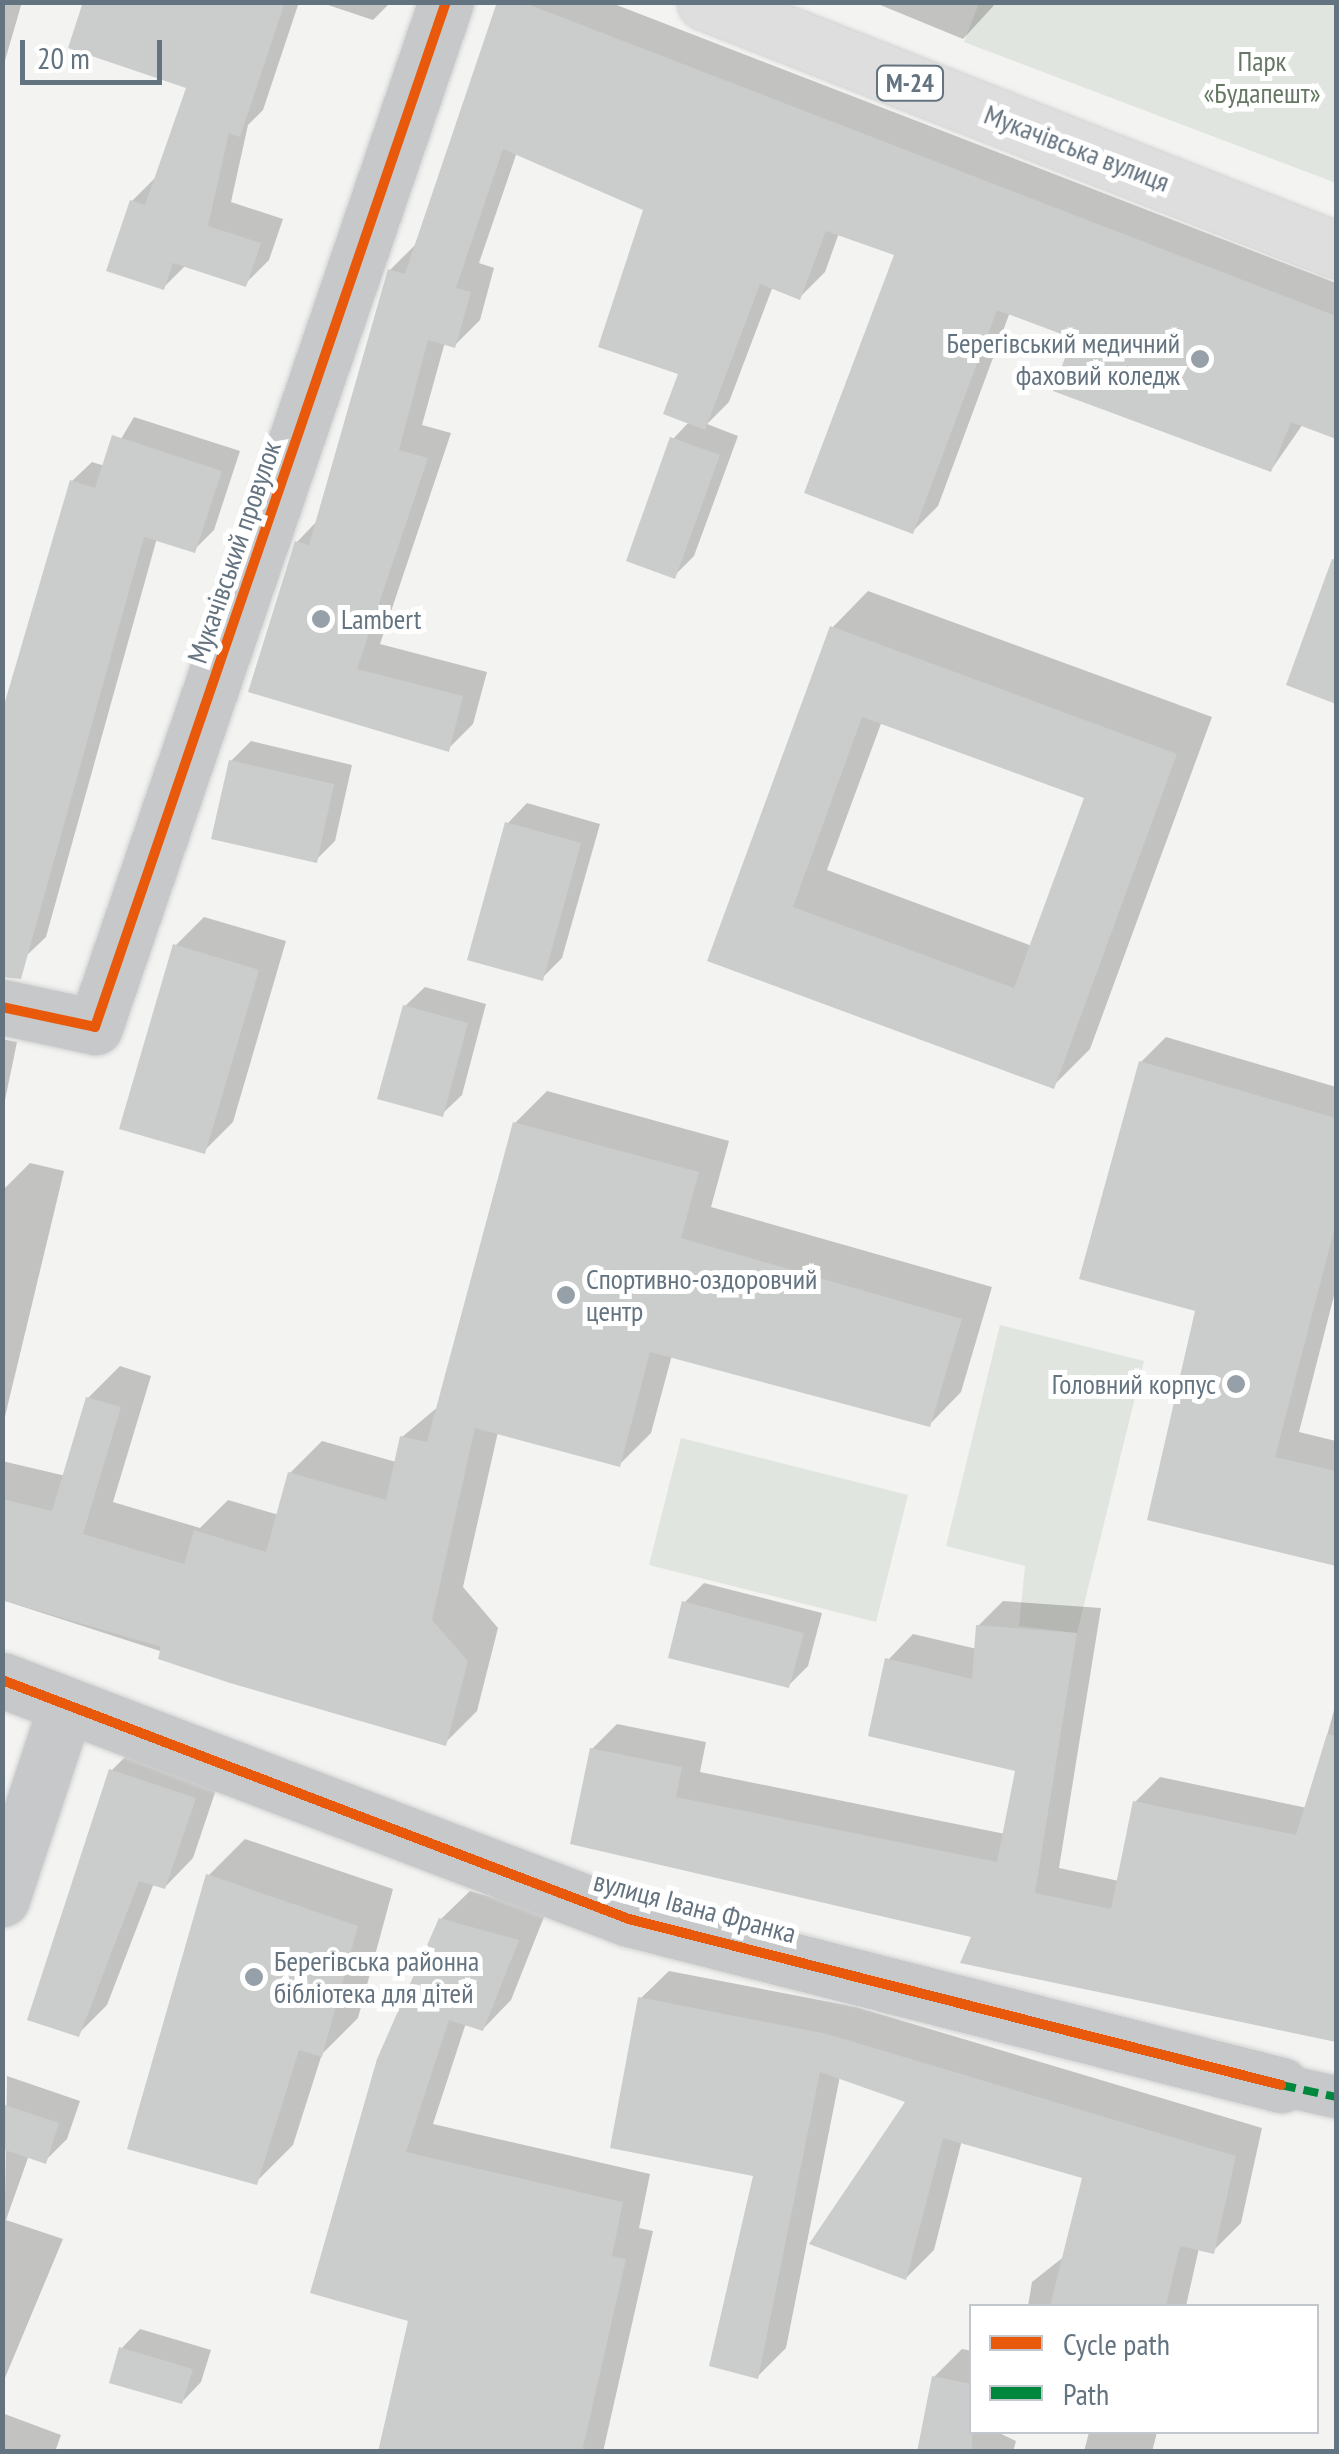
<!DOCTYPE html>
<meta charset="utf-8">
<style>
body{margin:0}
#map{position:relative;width:1339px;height:2454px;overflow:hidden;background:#f3f3f1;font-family:"PT Sans Narrow",sans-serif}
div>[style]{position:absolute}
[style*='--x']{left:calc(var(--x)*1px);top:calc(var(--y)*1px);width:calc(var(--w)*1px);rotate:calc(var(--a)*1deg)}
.green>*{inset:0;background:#e1e5df}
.shadow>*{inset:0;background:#0003}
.building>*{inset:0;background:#cbcccc}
.roads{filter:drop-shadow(0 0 2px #d0d1d1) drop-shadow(0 0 2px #d0d1d1)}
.pedestrian>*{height:42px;margin:-21px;padding:0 21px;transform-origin:21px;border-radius:21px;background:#c7c8c9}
.minor>*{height:55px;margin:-27.5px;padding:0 27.5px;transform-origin:27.5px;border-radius:27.5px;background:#c7c8c9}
.trunk>*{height:55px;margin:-27.5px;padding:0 27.5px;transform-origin:27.5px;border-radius:27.5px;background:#dddedd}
.quiet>*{height:8px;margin-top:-4px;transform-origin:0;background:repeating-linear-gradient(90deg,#00873e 0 15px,transparent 0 23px)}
.cycleway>*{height:10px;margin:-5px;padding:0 5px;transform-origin:5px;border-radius:5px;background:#e8590c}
.dots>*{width:28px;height:28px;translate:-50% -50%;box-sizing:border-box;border:5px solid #fff;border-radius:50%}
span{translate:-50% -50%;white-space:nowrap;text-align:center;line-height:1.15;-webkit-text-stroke:10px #fff;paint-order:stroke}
.shield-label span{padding:2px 8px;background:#fff;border:2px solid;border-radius:8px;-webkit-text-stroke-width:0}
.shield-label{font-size:25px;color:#647380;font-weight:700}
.park-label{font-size:28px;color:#667863}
.street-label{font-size:28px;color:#647380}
.poi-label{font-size:28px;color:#647380}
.right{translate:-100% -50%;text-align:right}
.left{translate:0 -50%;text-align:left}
.frame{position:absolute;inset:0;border:5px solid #647380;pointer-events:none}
.legend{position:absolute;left:969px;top:2304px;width:350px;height:130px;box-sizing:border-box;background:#fff;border:2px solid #c1c7cc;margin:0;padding:12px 18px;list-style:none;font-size:30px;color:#647380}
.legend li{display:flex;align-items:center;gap:20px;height:50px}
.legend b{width:50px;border:2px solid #c1c7cc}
.scale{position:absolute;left:20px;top:40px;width:142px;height:45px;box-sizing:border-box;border:5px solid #647380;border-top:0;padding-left:12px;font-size:30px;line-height:35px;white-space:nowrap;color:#647380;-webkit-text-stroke:8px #fff;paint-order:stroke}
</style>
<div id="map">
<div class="green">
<div style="clip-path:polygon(979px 3px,1336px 3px,1336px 183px,964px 42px)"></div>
<div style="clip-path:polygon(1000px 1325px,1144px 1361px,1077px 1633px,1019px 1626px,1025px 1566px,946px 1546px)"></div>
<div style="clip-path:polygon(681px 1438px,908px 1495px,876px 1622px,649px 1565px)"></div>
</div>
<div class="shadow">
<div style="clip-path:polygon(2px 2px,22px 2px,2px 71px)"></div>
<div style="clip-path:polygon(85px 2px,299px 2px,263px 110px,248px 125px,231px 202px,283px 219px,269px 260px,245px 284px,186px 265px,164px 287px,132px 201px,156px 177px,189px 86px)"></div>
<div style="clip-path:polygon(319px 2px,391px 2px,373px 20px)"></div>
<div style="clip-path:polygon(500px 2px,609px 2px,1336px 283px,1336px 436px,1303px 424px,1271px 470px,1075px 337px,1010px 312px,938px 506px,913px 531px,897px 254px,839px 233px,825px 272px,800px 297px,773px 286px,729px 402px,707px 424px,738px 436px,694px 556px,674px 576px,673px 439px,690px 421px,646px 208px,517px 152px,479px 263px,494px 268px,480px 320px,455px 345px,445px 342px,422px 425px,451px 433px,380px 644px,487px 672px,473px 724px,448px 749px,251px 690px,297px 542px,318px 520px,390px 270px,415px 245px)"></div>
<div style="clip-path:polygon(873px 2px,997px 2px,963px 39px)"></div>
<div style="clip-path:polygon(134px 417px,240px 451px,214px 530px,194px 550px,157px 538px,46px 937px,26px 956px,72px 481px,92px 462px,105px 466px)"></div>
<div style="clip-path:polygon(1336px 555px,1336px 701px,1289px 684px)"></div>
<div style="clip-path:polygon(evenodd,868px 591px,1212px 717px,1090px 1049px,1053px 1086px,710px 959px,832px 628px,868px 591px,882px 721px,1087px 797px,1032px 946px,827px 870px,882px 721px)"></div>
<div style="clip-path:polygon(251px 741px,352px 765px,335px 841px,316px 860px,231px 761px)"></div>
<div style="clip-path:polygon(527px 803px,600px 824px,562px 958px,542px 978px,508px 823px)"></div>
<div style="clip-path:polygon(204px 917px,286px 941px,233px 1122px,204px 1151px,175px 946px)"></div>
<div style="clip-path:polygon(425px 987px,486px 1004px,462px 1095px,442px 1114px,405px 1006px)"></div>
<div style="clip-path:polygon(1166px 1037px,1336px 1087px,1336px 1288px,1299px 1432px,1336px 1441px,1336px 1563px,1150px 1518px,1198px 1309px,1141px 1062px)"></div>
<div style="clip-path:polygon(2px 1039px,17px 1042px,2px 1115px)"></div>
<div style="clip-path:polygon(547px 1091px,729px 1141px,711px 1207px,992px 1287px,961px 1392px,930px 1424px,672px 1355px,651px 1433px,619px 1465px,498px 1432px,463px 1587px,498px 1628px,477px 1711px,445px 1743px,2px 1600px,2px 1461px,66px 1476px,88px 1398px,120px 1366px,151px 1376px,113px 1502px,200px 1528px,228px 1500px,279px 1515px,290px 1473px,322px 1441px,396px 1462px,402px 1437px,439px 1406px,515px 1123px)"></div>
<div style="clip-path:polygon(30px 1163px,64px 1171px,2px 1429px,2px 1191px)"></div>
<div style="clip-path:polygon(704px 1583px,822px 1613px,808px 1666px,788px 1686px,684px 1603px)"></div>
<div style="clip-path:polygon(1003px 1601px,1101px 1608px,1059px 1868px,1119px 1881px,1135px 1802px,1160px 1777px,1307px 1808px,1336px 1703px,1336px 2040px,964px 1962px,974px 1935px,573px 1842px,592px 1749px,617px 1724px,706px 1742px,700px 1772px,1005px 1834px,1018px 1769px,888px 1660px,913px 1634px,977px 1649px,978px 1626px)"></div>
<div style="clip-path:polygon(140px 1742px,223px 1769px,193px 1858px,165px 1887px,154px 1883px,107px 2005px,78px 2034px,111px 1771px)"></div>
<div style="clip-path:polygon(245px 1839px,393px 1889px,358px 2018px,322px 2054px,293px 2145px,256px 2182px,208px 1876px)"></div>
<div style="clip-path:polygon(470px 1891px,546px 1912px,511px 2000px,483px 2029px,466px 2023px,433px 2124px,650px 2174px,639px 2228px,653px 2231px,603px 2452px,380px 2452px,411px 2319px,313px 2291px,441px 1919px)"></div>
<div style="clip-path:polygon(669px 1971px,856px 2007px,1262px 2128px,1241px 2223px,1213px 2251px,1199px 2248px,1186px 2306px,1028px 2306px,1032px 2282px,1066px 2255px,1085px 2177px,962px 2140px,934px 2250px,906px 2278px,909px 2101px,840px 2076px,786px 2348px,758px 2376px,756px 2174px,640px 1999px)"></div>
<div style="clip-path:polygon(7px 2076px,80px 2101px,67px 2139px,45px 2161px,29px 2155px,6px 2220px,63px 2239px,2px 2385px)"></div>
<div style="clip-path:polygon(140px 2329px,211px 2350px,201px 2382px,182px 2402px,121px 2349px)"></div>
<div style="clip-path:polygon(962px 2349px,972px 2351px,972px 2432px,997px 2432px,1016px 2441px,1013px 2452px,919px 2452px,934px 2377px)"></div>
<div style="clip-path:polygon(2px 2413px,61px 2435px,55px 2452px,2px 2452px)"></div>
<div style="clip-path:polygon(1089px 2432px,1157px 2432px,1152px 2452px,1084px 2452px)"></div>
</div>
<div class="building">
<div style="clip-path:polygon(83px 2px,285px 2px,240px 137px,229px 133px,208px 226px,261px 243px,246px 287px,173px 263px,164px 290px,106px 271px,130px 200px,145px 205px,186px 88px,68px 48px)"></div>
<div style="clip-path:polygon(497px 2px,522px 2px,1336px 316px,1336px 439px,1291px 422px,1271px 472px,1053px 391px,1072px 338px,997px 310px,913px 534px,804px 493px,894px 255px,826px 231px,800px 300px,760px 284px,705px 430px,663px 414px,678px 374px,598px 347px,643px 210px,503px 149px,456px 288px,471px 292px,455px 348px,428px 340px,399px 450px,428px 458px,357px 669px,463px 696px,449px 752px,248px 692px,295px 541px,309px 545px,388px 269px,405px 274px)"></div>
<div style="clip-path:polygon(112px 435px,222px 471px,195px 553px,144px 537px,21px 979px,2px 977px,2px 712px,70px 480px,95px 488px)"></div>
<div style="clip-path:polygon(670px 437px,720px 455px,675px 579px,626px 561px)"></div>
<div style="clip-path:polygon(1332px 559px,1336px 560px,1336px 704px,1286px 685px)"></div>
<div style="clip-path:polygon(evenodd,830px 626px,1177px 754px,1054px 1089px,707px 961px,830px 626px,862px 717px,1084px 798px,1014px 988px,793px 907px,862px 717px)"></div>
<div style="clip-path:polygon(229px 760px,334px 784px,317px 863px,211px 839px)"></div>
<div style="clip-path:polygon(505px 822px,581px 843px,543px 981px,467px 960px)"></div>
<div style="clip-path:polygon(173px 944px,259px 970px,205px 1154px,119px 1129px)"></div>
<div style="clip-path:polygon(403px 1005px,468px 1023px,443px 1117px,377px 1099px)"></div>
<div style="clip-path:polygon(1139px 1061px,1336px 1118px,1336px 1223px,1275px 1457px,1336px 1471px,1336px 1566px,1147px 1520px,1195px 1311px,1079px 1279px)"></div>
<div style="clip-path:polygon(513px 1122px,699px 1172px,681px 1238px,962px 1319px,930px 1427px,650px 1352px,620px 1467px,475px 1428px,432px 1620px,468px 1661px,446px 1746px,230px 1683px,158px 1659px,161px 1647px,2px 1600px,2px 1499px,52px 1511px,86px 1397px,121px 1407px,83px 1534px,184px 1564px,194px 1530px,266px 1552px,288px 1472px,386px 1500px,400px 1436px,427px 1442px)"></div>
<div style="clip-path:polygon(682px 1601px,804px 1633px,789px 1688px,668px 1658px)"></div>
<div style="clip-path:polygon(976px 1625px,1077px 1633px,1035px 1893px,1111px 1909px,1133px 1801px,1296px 1835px,1327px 1734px,1336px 1736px,1336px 2042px,960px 1963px,971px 1937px,570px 1844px,590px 1748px,682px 1767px,676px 1797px,997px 1862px,1015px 1771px,868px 1736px,885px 1658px,972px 1679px)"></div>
<div style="clip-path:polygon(109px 1769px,196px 1798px,165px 1889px,139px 1881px,79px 2037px,27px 2020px)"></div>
<div style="clip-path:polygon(206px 1874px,358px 1926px,322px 2057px,299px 2050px,257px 2185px,127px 2149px)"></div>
<div style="clip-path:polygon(439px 1918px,519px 1940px,483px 2031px,449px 2020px,406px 2152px,623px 2202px,612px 2256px,626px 2259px,582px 2452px,378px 2452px,408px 2321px,310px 2293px,377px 2059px)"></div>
<div style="clip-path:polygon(638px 1997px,827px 2034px,1236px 2156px,1214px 2254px,1180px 2246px,1166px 2306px,1050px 2306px,1082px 2178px,943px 2138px,906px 2280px,809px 2244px,905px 2102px,820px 2072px,758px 2379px,709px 2366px,753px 2176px,610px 2148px)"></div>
<div style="clip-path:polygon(2px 2104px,59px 2123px,46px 2164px,2px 2149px)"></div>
<div style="clip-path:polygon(119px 2347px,193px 2369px,182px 2404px,109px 2383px)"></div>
<div style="clip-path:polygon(932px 2376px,972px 2384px,972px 2452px,917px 2452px)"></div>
</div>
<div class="roads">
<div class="pedestrian">
<div style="--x:1281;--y:2085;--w:56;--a:12.3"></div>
</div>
<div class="minor">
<div style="--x:2;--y:1007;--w:95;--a:12.1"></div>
<div style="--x:95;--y:1027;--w:1083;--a:-71.1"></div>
<div style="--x:2;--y:1680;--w:671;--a:20.87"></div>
<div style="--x:629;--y:1919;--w:673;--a:14.28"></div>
<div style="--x:2;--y:1899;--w:203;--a:-71.7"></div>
</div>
<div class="trunk">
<div style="--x:705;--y:2;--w:678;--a:21.46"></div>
</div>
</div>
<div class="quiet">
<div style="--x:1281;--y:2085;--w:56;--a:12.3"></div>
</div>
<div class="cycleway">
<div style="--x:2;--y:1007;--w:95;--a:12.1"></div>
<div style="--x:95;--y:1027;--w:1083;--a:-71.1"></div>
<div style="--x:2;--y:1680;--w:671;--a:20.87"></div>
<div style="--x:629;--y:1919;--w:673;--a:14.28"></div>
</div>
<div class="dots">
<div style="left:1200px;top:359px;background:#96a0a8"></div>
<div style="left:321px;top:619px;background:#96a0a8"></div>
<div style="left:566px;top:1295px;background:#96a0a8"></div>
<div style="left:1236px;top:1384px;background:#96a0a8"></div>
<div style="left:254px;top:1977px;background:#96a0a8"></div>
</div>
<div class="shield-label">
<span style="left:910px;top:83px">М-24</span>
</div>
<div class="park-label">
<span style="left:1262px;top:77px">Парк<br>«Будапешт»</span>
</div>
<div class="street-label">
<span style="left:1077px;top:148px;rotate:21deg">Мукачівська вулиця</span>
<span style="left:234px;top:552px;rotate:-71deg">Мукачівський провулок</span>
<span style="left:695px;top:1907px;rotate:15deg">вулиця Івана Франка</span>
</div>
<div class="poi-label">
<span class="right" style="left:1180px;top:359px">Берегівський медичний<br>фаховий коледж</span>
<span class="left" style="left:341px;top:619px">Lambert</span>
<span class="left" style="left:586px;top:1295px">Спортивно-оздоровчий<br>центр</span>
<span class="right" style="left:1216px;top:1384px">Головний корпус</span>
<span class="left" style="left:274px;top:1977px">Берегівська районна<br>бібліотека для дітей</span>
</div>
<div class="frame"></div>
<ul class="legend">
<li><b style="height:12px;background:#e8590c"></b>Cycle path</li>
<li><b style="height:12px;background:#00873e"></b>Path</li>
</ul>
<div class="scale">20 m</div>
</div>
